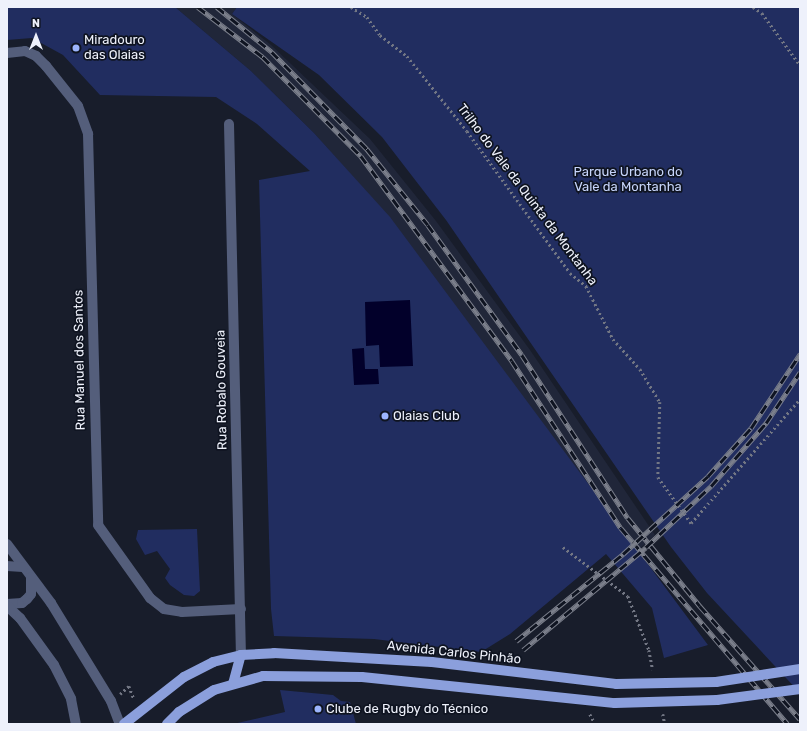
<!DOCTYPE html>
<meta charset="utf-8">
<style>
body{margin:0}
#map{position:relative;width:807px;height:731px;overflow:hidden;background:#181d2b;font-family:Rubik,sans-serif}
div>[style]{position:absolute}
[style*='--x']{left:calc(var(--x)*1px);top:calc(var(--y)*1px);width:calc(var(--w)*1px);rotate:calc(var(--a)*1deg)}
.built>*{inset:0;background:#202639}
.green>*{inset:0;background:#212d60}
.water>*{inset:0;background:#02002a}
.path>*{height:2.5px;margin-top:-1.25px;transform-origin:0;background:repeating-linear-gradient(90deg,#737784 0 2px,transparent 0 5px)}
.minor>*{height:10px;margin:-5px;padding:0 5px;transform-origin:5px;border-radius:5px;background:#545e7b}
.major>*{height:10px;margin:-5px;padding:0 5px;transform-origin:5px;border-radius:5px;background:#8b9fdc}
.rail>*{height:4.5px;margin-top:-2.25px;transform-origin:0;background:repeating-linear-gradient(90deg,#0f1421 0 9px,#7b7f8b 0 18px);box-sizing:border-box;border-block:1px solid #7b7f8b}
.major-bridge>*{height:10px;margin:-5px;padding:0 5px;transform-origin:5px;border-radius:5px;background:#8b9fdc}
.dots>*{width:11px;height:11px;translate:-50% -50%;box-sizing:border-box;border:2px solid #0f1421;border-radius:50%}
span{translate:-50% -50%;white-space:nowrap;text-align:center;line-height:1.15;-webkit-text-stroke:3.5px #0f1421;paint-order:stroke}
.poi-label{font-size:13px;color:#eef1fb}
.left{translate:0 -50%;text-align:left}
.park-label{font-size:13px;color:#c7d5fb}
.street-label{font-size:13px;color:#eef1fb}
.frame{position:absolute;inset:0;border:8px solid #eef1fb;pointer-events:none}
.north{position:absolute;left:16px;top:16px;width:40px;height:40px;-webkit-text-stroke:3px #0f1421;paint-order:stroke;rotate:0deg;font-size:11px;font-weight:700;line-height:16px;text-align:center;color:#eef1fb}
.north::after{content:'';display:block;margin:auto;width:14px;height:18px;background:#eef1fb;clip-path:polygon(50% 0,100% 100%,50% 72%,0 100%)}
</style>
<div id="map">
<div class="built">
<div style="clip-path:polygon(175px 7px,237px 7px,232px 14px,271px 45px,370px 139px,436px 221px,530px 350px,655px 535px,637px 551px,389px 217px,314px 133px,251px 71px)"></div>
</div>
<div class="green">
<div style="clip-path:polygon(7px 7px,175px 7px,251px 71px,314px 133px,390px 217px,708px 645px,664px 658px,652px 608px,606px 554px,510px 634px,481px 652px,374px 639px,274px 636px,271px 609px,259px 180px,310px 171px,257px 124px,216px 97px,100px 95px,63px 55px,32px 38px,7px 40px)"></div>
<div style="clip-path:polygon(237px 7px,800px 7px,800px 693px,707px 593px,671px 547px,446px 220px,382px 137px,319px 75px,232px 14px)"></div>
<div style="clip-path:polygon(197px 529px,200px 591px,194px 596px,184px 595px,170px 585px,165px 578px,170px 569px,157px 551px,145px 555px,136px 539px,138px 530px)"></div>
<div style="clip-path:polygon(280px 690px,333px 695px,341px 701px,350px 702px,356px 724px,233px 724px,285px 712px)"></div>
</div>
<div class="water">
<div style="clip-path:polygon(410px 300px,413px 366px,380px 367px,379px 345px,366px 346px,365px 302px)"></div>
<div style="clip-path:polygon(364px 348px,365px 369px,378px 369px,379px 384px,354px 385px,352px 349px)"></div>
</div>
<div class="path">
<div style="--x:351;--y:7;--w:19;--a:32"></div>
<div style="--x:367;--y:17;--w:22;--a:54"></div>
<div style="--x:380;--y:35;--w:34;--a:38"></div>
<div style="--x:407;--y:56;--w:96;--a:51.3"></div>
<div style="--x:467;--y:131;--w:175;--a:54"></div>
<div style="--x:570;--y:273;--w:21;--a:39"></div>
<div style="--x:586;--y:286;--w:59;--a:63"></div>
<div style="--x:613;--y:339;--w:40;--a:48"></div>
<div style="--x:640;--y:369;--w:39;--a:59"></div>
<div style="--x:660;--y:402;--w:75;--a:91.5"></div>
<div style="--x:658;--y:477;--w:57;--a:54.3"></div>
<div style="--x:691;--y:523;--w:165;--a:-48.7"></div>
<div style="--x:753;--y:7;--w:11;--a:34"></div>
<div style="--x:762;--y:13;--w:64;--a:53.8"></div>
<div style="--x:563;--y:547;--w:81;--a:37"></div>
<div style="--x:628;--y:596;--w:58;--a:68.7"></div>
<div style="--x:649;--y:650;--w:20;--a:79"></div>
<div style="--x:120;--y:694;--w:12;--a:-42"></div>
<div style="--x:129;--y:686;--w:14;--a:69"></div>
<div style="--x:590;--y:714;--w:11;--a:63"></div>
<div style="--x:663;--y:714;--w:10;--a:79"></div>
</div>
<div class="minor">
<div style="--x:7;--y:53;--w:18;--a:-6"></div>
<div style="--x:25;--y:51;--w:12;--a:24"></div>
<div style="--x:36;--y:56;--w:14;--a:45"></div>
<div style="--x:46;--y:66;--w:51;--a:51.3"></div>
<div style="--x:78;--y:106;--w:30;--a:70"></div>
<div style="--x:88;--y:134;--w:391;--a:88.5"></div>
<div style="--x:98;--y:525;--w:90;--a:54.5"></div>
<div style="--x:150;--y:598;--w:18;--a:38"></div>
<div style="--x:164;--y:609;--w:18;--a:9"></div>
<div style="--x:182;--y:612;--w:59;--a:-2.9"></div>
<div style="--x:229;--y:124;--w:531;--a:88.71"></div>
<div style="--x:7;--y:544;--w:74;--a:53.3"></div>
<div style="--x:51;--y:603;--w:115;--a:58.5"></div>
<div style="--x:111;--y:701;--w:25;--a:69"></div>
<div style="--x:7;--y:566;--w:16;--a:4"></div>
<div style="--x:7;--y:604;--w:15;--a:-4"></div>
<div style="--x:22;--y:603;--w:6;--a:-39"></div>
<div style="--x:27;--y:599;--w:6;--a:-51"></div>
<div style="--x:31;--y:594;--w:17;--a:-90"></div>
<div style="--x:7;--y:606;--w:18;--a:43"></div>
<div style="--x:20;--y:618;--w:58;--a:54.1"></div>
<div style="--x:54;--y:665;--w:38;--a:63"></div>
<div style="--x:71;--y:699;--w:25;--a:79"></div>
</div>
<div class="major">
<div style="--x:233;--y:684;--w:30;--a:-75"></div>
<div style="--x:124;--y:724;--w:76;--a:-38.1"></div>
<div style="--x:184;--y:677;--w:33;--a:-27"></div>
<div style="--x:213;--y:662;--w:29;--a:-14"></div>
<div style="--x:241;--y:655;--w:33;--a:-3"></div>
<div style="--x:274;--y:653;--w:158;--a:3.3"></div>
<div style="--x:432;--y:662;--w:185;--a:6.8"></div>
<div style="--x:167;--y:724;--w:17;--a:-45"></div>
<div style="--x:179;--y:712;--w:41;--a:-32.2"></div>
<div style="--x:214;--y:690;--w:51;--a:-15.9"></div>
<div style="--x:263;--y:676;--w:99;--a:0.6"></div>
<div style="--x:362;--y:677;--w:254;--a:5.9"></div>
</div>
<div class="rail">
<div style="--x:198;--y:7;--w:82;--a:37.6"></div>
<div style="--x:263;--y:57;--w:139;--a:45.3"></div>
<div style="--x:361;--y:156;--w:255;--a:53.6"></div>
<div style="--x:512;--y:361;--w:199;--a:56.9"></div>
<div style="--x:621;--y:528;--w:257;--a:49.6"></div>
<div style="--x:217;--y:7;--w:71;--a:39.3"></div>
<div style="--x:272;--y:52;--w:136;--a:45.6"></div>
<div style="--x:367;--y:149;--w:97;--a:51.2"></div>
<div style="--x:428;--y:225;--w:160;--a:54.1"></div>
<div style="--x:522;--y:355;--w:194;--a:57"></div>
<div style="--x:628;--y:518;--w:114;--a:50.7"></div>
<div style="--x:700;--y:606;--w:151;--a:48.5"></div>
<div style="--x:516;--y:641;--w:138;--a:-39.1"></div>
<div style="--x:623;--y:554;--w:115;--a:-42.5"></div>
<div style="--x:708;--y:476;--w:64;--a:-48.1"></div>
<div style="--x:751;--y:428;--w:89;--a:-56.5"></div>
<div style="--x:523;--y:650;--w:160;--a:-39.9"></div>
<div style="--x:646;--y:547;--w:89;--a:-43.2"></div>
<div style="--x:711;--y:486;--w:84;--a:-48.9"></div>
<div style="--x:766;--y:423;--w:61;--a:-56.3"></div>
</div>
<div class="major-bridge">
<div style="--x:616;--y:684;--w:100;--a:-1.1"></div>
<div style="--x:716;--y:682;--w:85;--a:-8.8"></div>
<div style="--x:615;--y:703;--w:102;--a:-1.7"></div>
<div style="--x:717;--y:700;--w:84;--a:-7.5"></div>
</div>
<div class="dots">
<div style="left:76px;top:48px;background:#9cb4fd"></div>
<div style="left:385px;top:416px;background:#9cb4fd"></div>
<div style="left:318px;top:709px;background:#9cb4fd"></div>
</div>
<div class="poi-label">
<span class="left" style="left:84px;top:48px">Miradouro<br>das Olaias</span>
<span class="left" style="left:393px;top:416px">Olaias Club</span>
<span class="left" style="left:326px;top:709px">Clube de Rugby do Técnico</span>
</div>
<div class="park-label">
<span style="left:628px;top:180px">Parque Urbano do<br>Vale da Montanha</span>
</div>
<div class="street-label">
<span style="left:527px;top:195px;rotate:53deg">Trilho do Vale da Quinta da Montanha</span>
<span style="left:80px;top:360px;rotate:-91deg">Rua Manuel dos Santos</span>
<span style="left:222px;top:390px;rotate:-91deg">Rua Robalo Gouveia</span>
<span style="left:454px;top:653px;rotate:6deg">Avenida Carlos Pinhão</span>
</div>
<div class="frame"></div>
<div class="north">N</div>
</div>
